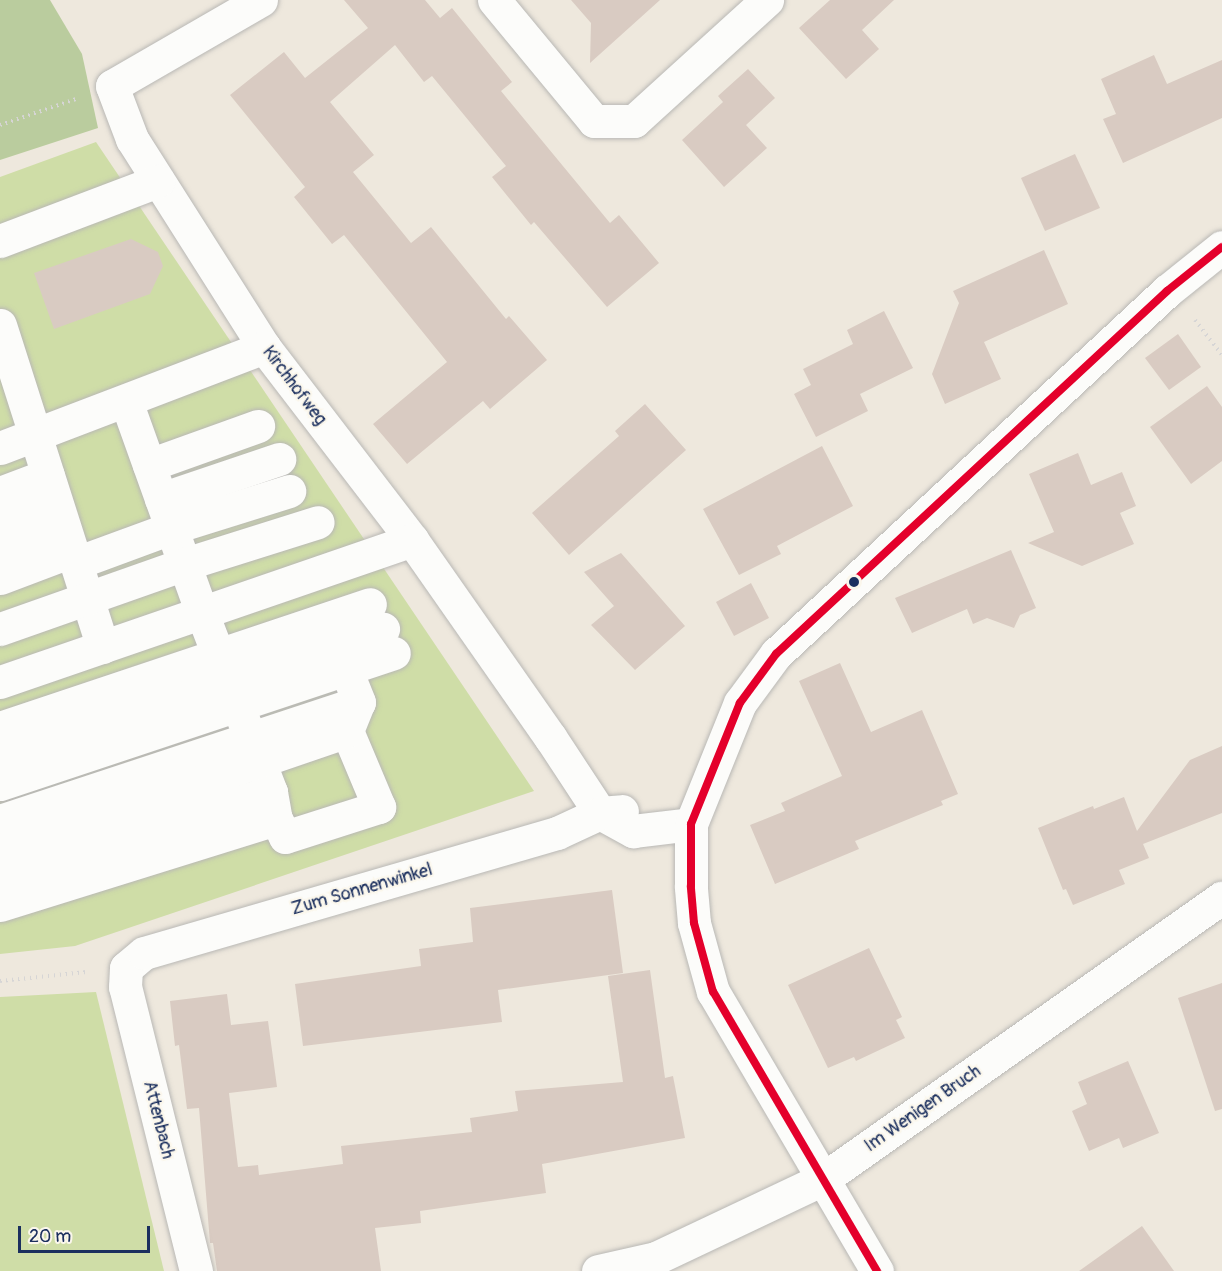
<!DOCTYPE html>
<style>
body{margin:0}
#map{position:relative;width:1222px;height:1271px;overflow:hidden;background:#eee8dd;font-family:Pangolin,sans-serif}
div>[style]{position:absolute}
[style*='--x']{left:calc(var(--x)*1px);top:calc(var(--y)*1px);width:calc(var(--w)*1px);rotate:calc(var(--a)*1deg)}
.green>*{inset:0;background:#cfdda7}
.forest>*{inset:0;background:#bacc9e}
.building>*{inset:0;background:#d9cbc2}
.path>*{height:4px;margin-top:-2px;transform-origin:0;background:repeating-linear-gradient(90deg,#d6d5d5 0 1.5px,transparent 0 6px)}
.roads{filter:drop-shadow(0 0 2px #b9b8b5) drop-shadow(0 0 2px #b9b8b5)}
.minor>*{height:33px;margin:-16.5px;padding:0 16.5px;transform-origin:16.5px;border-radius:16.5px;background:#fcfcfa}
.bus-1>*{height:8px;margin:-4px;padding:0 4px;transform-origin:4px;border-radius:4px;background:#e4002b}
.dots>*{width:16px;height:16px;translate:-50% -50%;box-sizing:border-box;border:3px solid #fbf7ec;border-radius:50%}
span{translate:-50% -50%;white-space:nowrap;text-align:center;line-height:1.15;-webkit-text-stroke:4.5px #fbf7ec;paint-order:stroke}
.street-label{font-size:18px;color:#1b2f5e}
.scale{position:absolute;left:18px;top:1226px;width:132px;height:27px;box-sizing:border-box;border:3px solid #1b2f5e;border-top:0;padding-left:8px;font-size:18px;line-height:21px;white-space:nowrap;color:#1b2f5e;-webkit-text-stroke:4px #fbf7ec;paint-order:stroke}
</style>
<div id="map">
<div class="green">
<div style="clip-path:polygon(96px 142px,534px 791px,75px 946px,0 954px,0 177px)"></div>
<div style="clip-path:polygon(96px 992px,164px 1271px,0 1271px,0 997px)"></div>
</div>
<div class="forest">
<div style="clip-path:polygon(0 0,50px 0,82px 54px,98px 128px,0 160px)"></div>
</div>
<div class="building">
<div style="clip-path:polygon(344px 0,425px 0,440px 18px,452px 8px,512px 82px,501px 91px,610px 223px,619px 215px,659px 263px,607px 307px,534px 222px,531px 225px,492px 177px,506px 166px,432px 76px,424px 82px,395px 45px,330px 102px,374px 155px,353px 172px,411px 243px,431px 227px,506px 319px,509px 316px,547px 360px,490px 409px,483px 401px,407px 464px,373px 424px,447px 362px,344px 235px,332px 244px,294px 197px,305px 187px,230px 95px,284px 52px,305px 78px,368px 28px)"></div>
<div style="clip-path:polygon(571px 0,660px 0,590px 63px,591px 23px)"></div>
<div style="clip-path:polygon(830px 0,894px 0,862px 30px,879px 49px,846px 79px,799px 28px)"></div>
<div style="clip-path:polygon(1154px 55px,1167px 84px,1222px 60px,1222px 118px,1123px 163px,1103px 119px,1116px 114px,1101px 79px)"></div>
<div style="clip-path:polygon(748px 69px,775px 98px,746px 125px,767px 148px,724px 187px,682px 140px,723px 102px,718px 96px)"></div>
<div style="clip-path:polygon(1075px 154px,1100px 208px,1045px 231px,1021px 178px)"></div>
<div style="clip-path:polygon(131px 239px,158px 252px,163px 266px,150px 294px,54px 329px,34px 273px)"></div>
<div style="clip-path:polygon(1044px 250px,1068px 304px,984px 342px,1001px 379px,945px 404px,932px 374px,959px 303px,953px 291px)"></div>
<div style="clip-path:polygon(884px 311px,913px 368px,860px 394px,868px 411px,816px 437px,794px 394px,811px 385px,803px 369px,853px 344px,847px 330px)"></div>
<div style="clip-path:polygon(1178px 334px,1201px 367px,1169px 390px,1145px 358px)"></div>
<div style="clip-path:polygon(1207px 386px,1222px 407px,1222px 461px,1191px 484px,1150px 427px)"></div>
<div style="clip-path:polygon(645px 404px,686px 450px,569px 555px,532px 513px,619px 436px,615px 431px)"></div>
<div style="clip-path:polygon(822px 446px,853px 506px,777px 546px,781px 554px,739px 575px,703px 509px)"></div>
<div style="clip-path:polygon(1078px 453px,1091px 485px,1122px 472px,1136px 506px,1120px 513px,1134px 544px,1082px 566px,1028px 543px,1054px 532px,1029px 474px)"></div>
<div style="clip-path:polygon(1011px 550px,1036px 608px,1020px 615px,1014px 628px,987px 618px,973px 624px,967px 609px,912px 633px,895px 598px)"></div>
<div style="clip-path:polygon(621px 553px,685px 626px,635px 670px,591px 625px,614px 606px,584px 572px)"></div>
<div style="clip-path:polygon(751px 583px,769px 618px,734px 636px,716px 602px)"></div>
<div style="clip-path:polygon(840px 663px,871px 732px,922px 710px,958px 794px,941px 801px,943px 805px,855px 841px,859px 849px,775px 884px,750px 825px,785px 811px,781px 803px,842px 776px,799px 681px)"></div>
<div style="clip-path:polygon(1222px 746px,1222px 813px,1143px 844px,1149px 858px,1119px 870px,1125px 884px,1073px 905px,1066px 889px,1063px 890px,1038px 828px,1093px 806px,1094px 809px,1124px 797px,1137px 831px,1190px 760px)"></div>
<div style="clip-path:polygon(612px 890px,623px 973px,498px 990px,502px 1022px,303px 1046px,295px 984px,421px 966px,419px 949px,473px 942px,470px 908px)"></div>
<div style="clip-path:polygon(869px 948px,902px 1017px,896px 1020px,905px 1038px,856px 1061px,854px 1057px,828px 1068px,788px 985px)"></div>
<div style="clip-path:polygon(650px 970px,665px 1078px,673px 1076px,685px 1138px,542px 1164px,546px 1193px,420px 1211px,421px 1223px,375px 1228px,381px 1271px,217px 1271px,213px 1243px,210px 1243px,199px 1108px,187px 1109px,179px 1045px,175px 1046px,170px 1001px,227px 994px,231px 1025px,268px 1021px,277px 1087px,229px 1093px,238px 1167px,258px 1165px,259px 1175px,343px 1164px,341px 1146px,472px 1132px,470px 1118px,518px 1111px,515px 1091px,623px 1082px,608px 976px)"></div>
<div style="clip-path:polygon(1222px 983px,1222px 1109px,1215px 1111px,1178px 998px)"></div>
<div style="clip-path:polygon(1128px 1061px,1159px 1133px,1123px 1148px,1119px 1138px,1089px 1151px,1072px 1111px,1087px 1104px,1078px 1082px)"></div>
<div style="clip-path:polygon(1142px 1226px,1174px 1271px,1079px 1271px)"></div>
</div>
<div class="path">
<div style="--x:0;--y:125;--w:80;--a:-18.9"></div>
<div style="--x:1195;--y:320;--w:44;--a:52.4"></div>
<div style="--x:0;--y:981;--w:87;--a:-5.9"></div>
</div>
<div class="roads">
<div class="minor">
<div style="--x:261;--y:0;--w:172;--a:150"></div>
<div style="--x:112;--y:86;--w:57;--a:69.3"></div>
<div style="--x:132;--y:139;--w:246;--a:57.6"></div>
<div style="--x:264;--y:347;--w:243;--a:52.5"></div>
<div style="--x:412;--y:540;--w:241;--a:55"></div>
<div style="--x:550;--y:737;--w:91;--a:56.7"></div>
<div style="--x:600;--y:813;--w:38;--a:29"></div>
<div style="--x:633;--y:831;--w:58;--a:-6.9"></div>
<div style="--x:494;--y:0;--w:157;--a:50.4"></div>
<div style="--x:594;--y:121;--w:40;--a:0"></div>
<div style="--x:634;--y:121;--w:180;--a:-42.3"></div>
<div style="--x:0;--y:241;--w:169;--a:-20.8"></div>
<div style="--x:0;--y:325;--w:338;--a:72.3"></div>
<div style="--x:126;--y:401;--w:225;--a:70.3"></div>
<div style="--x:202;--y:613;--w:192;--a:68.9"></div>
<div style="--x:271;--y:792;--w:27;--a:80"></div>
<div style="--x:276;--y:819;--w:20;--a:63"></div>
<div style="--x:285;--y:837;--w:99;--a:-17.7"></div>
<div style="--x:379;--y:807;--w:82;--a:-112.8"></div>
<div style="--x:0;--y:448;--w:283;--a:-20.9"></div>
<div style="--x:149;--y:465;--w:116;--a:-19.7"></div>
<div style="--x:0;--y:493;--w:51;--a:-20.6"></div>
<div style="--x:161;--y:499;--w:125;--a:-18.7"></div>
<div style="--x:0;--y:522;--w:59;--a:-19.7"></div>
<div style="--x:0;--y:551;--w:68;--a:-19.8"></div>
<div style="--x:76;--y:563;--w:101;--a:-20.2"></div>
<div style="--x:171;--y:528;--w:124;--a:-17.4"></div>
<div style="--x:0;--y:578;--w:77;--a:-20.6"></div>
<div style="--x:0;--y:629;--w:196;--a:-19.4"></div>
<div style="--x:185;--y:564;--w:139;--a:-17.5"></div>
<div style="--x:0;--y:682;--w:436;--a:-19"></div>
<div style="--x:0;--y:728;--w:390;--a:-18.5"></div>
<div style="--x:0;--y:760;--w:405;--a:-18.9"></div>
<div style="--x:0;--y:784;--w:415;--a:-18.4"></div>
<div style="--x:0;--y:821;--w:378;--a:-18.3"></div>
<div style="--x:0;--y:850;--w:367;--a:-18.9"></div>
<div style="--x:347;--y:731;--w:31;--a:-68"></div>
<div style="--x:359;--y:702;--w:35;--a:-112"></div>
<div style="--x:0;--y:877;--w:284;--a:-17.4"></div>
<div style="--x:0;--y:905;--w:289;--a:-17.3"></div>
<div style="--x:196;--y:1271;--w:293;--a:-104"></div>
<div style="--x:125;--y:987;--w:19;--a:-87"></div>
<div style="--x:126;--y:968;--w:23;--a:-40"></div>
<div style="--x:144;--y:953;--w:430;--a:-16.2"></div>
<div style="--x:557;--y:833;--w:47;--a:-24.9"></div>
<div style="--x:600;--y:813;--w:22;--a:-5"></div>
<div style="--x:598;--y:1271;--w:59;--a:-12.6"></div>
<div style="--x:656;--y:1258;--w:185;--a:-25.3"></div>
<div style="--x:823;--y:1179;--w:488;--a:-35.2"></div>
<div style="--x:877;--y:1271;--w:324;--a:-120.4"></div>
<div style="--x:713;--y:992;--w:72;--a:-105.4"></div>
<div style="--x:694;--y:923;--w:37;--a:-95"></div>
<div style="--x:691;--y:886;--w:62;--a:-90"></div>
<div style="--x:691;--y:824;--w:131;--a:-68"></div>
<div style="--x:740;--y:703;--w:61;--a:-53.7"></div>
<div style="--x:776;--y:654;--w:534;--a:-42.87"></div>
<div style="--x:1167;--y:291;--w:70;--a:-38.7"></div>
</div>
</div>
<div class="bus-1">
<div style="--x:877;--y:1271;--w:324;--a:-120.4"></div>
<div style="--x:713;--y:992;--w:72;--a:-105.4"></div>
<div style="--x:694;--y:923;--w:37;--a:-95"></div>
<div style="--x:691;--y:886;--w:62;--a:-90"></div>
<div style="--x:691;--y:824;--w:131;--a:-68"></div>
<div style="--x:740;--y:703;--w:61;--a:-53.7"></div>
<div style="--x:776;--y:654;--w:534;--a:-42.87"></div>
<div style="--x:1167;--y:291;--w:70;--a:-38.7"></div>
</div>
<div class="dots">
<div style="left:854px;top:582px;background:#1b2f5e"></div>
</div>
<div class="street-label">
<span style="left:294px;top:386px;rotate:53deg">Kirchhofweg</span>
<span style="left:362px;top:890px;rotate:-16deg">Zum Sonnenwinkel</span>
<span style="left:923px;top:1109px;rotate:-35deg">Im Wenigen Bruch</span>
<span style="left:158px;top:1120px;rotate:76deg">Attenbach</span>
</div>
<div class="scale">20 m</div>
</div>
